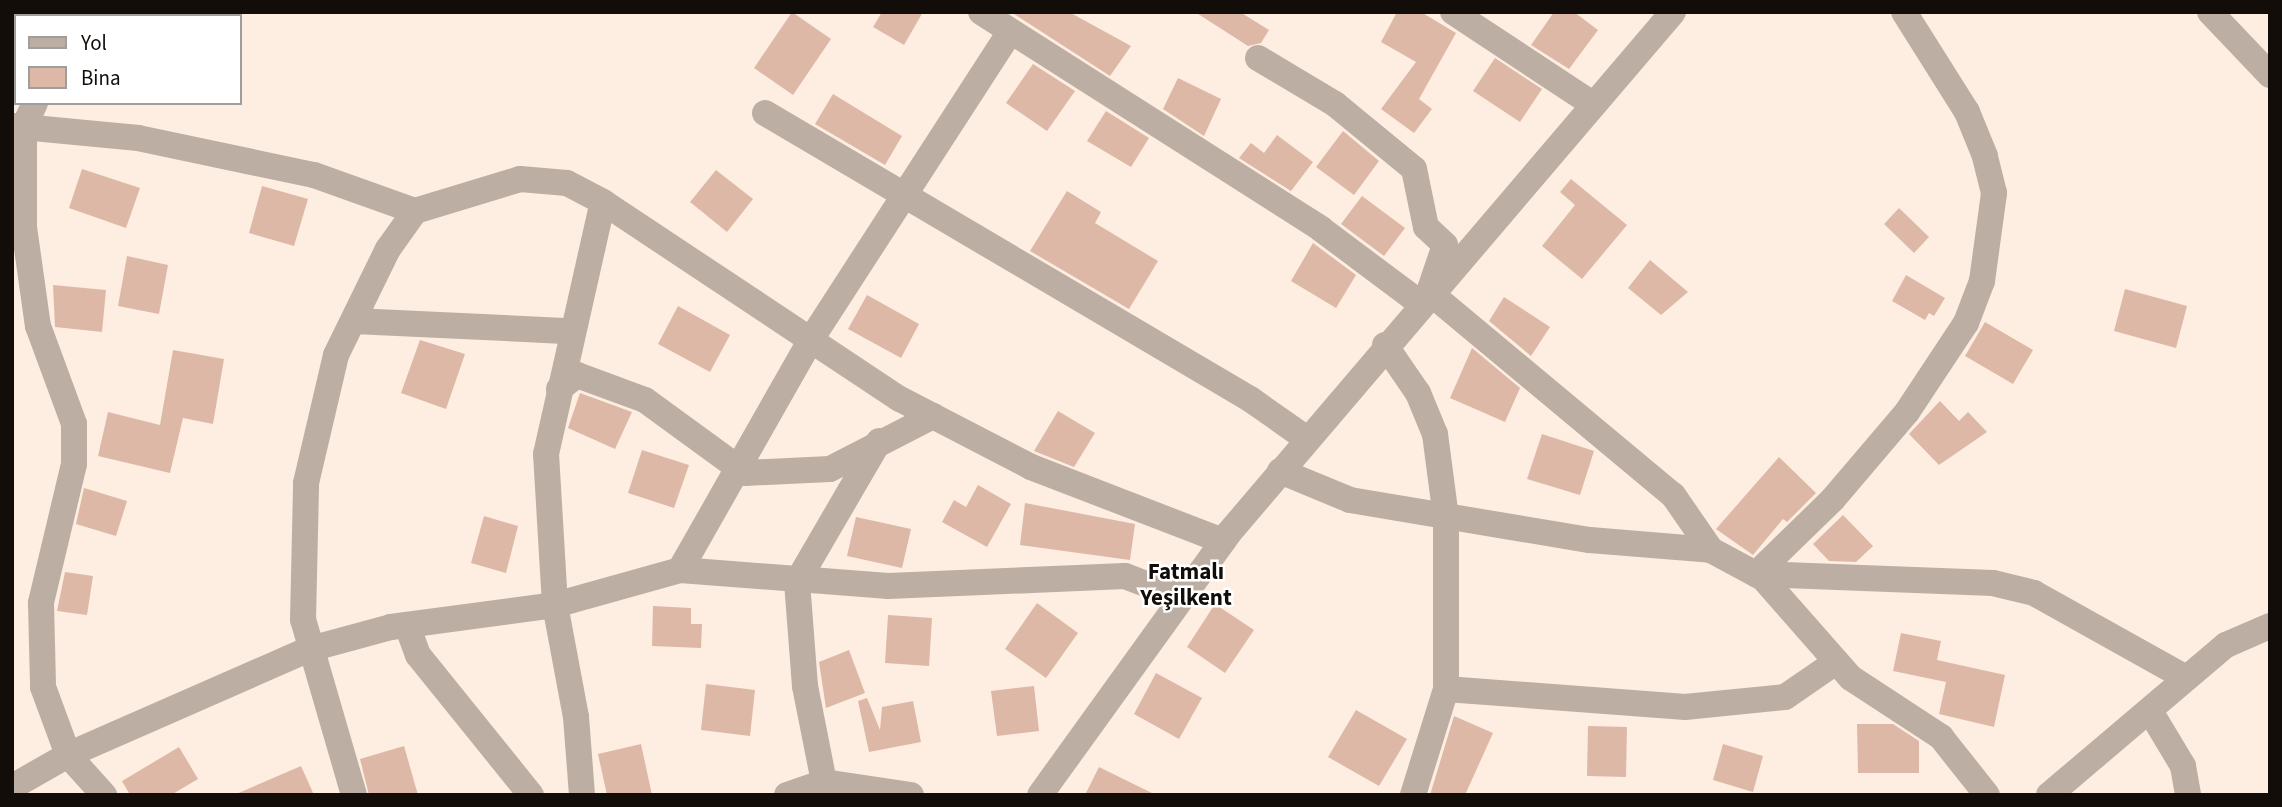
<!DOCTYPE html>
<meta charset="utf-8">
<style>
body{margin:0}
#map{position:relative;width:2282px;height:807px;overflow:hidden;background:#fdeee1;font-family:"Source Sans 3",sans-serif}
div>[style]{position:absolute}
[style*='--x']{left:calc(var(--x)*1px);top:calc(var(--y)*1px);width:calc(var(--w)*1px);rotate:calc(var(--a)*1deg)}
.building>*{inset:0;background:#deb8a6}
.minor>*{height:26px;margin:-13px;padding:0 13px;transform-origin:13px;border-radius:13px;background:#bdaea4}
span{translate:-50% -50%;white-space:nowrap;text-align:center;line-height:1.15;-webkit-text-stroke:5px #fefffe;paint-order:stroke}
.quarter-label{font-size:23px;color:#120d09;font-weight:700}
.frame{position:absolute;inset:0;border:14px solid #120d09;pointer-events:none}
.legend{position:absolute;left:14px;top:14px;width:228px;height:91px;box-sizing:border-box;background:#fefffe;border:2px solid #a09e9c;margin:0;padding:9px 12px;list-style:none;font-size:21px;color:#120d09}
.legend li{display:flex;align-items:center;gap:14px;height:35px}
.legend b{width:35px;border:2px solid #a09e9c}
</style>
<div id="map">
<div class="building">
<div style="clip-path:polygon(792px 12px,831px 39px,793px 95px,754px 68px)"></div>
<div style="clip-path:polygon(882px 12px,923px 12px,904px 45px,873px 27px)"></div>
<div style="clip-path:polygon(1011px 12px,1069px 12px,1131px 46px,1110px 76px)"></div>
<div style="clip-path:polygon(1195px 12px,1240px 12px,1269px 30px,1261px 43px,1248px 46px)"></div>
<div style="clip-path:polygon(1397px 12px,1421px 12px,1456px 33px,1419px 99px,1432px 109px,1414px 133px,1381px 109px,1416px 62px,1381px 42px)"></div>
<div style="clip-path:polygon(1554px 12px,1574px 12px,1598px 30px,1569px 69px,1531px 45px)"></div>
<div style="clip-path:polygon(1495px 58px,1542px 89px,1520px 122px,1473px 91px)"></div>
<div style="clip-path:polygon(1033px 64px,1075px 91px,1047px 131px,1006px 103px)"></div>
<div style="clip-path:polygon(1178px 78px,1221px 99px,1204px 136px,1163px 109px)"></div>
<div style="clip-path:polygon(833px 94px,902px 136px,885px 165px,815px 124px)"></div>
<div style="clip-path:polygon(1106px 111px,1149px 138px,1131px 167px,1087px 141px)"></div>
<div style="clip-path:polygon(1343px 131px,1379px 161px,1354px 195px,1316px 167px)"></div>
<div style="clip-path:polygon(1277px 135px,1313px 162px,1291px 191px,1239px 158px,1251px 143px,1264px 153px)"></div>
<div style="clip-path:polygon(82px 169px,140px 188px,126px 228px,69px 208px)"></div>
<div style="clip-path:polygon(716px 170px,753px 199px,727px 232px,690px 202px)"></div>
<div style="clip-path:polygon(1571px 179px,1627px 225px,1582px 279px,1542px 246px,1575px 205px,1560px 192px)"></div>
<div style="clip-path:polygon(262px 186px,308px 199px,294px 246px,249px 233px)"></div>
<div style="clip-path:polygon(1067px 191px,1101px 212px,1095px 223px,1158px 261px,1129px 309px,1030px 251px)"></div>
<div style="clip-path:polygon(1362px 196px,1405px 228px,1384px 256px,1341px 224px)"></div>
<div style="clip-path:polygon(1899px 208px,1929px 237px,1914px 253px,1884px 224px)"></div>
<div style="clip-path:polygon(1313px 243px,1356px 275px,1336px 308px,1291px 281px)"></div>
<div style="clip-path:polygon(127px 256px,168px 265px,159px 314px,118px 306px)"></div>
<div style="clip-path:polygon(1650px 260px,1688px 292px,1661px 315px,1628px 288px)"></div>
<div style="clip-path:polygon(1906px 275px,1945px 298px,1934px 316px,1929px 313px,1925px 320px,1892px 301px)"></div>
<div style="clip-path:polygon(53px 285px,106px 290px,102px 332px,55px 327px)"></div>
<div style="clip-path:polygon(2125px 289px,2187px 306px,2176px 348px,2114px 331px)"></div>
<div style="clip-path:polygon(867px 295px,919px 324px,901px 358px,848px 329px)"></div>
<div style="clip-path:polygon(1504px 297px,1550px 327px,1531px 356px,1489px 321px)"></div>
<div style="clip-path:polygon(678px 306px,730px 335px,710px 372px,658px 344px)"></div>
<div style="clip-path:polygon(1985px 322px,2033px 350px,2013px 384px,1965px 356px)"></div>
<div style="clip-path:polygon(420px 340px,465px 354px,446px 409px,401px 393px)"></div>
<div style="clip-path:polygon(1472px 348px,1520px 388px,1505px 422px,1450px 398px)"></div>
<div style="clip-path:polygon(173px 350px,224px 359px,213px 424px,183px 418px,170px 473px,98px 456px,108px 412px,160px 425px)"></div>
<div style="clip-path:polygon(580px 393px,632px 412px,615px 449px,568px 428px)"></div>
<div style="clip-path:polygon(1940px 401px,1959px 421px,1968px 412px,1987px 432px,1939px 465px,1909px 434px)"></div>
<div style="clip-path:polygon(1058px 411px,1095px 433px,1074px 467px,1034px 451px)"></div>
<div style="clip-path:polygon(1542px 434px,1594px 451px,1580px 495px,1527px 479px)"></div>
<div style="clip-path:polygon(642px 450px,689px 465px,674px 508px,628px 493px)"></div>
<div style="clip-path:polygon(1779px 457px,1816px 493px,1787px 522px,1783px 519px,1753px 555px,1716px 529px)"></div>
<div style="clip-path:polygon(978px 485px,1011px 504px,987px 547px,942px 522px,954px 500px,966px 507px)"></div>
<div style="clip-path:polygon(84px 488px,127px 501px,116px 536px,76px 524px)"></div>
<div style="clip-path:polygon(1025px 503px,1135px 524px,1130px 560px,1020px 545px)"></div>
<div style="clip-path:polygon(1843px 515px,1873px 546px,1856px 562px,1829px 561px,1813px 544px)"></div>
<div style="clip-path:polygon(484px 516px,518px 526px,506px 573px,471px 563px)"></div>
<div style="clip-path:polygon(856px 517px,911px 529px,902px 568px,847px 556px)"></div>
<div style="clip-path:polygon(65px 572px,93px 576px,87px 615px,57px 611px)"></div>
<div style="clip-path:polygon(1037px 603px,1078px 633px,1046px 678px,1005px 649px)"></div>
<div style="clip-path:polygon(1215px 604px,1254px 630px,1225px 673px,1187px 647px)"></div>
<div style="clip-path:polygon(653px 606px,691px 608px,691px 624px,702px 624px,701px 648px,652px 646px)"></div>
<div style="clip-path:polygon(888px 615px,932px 618px,929px 666px,885px 663px)"></div>
<div style="clip-path:polygon(1901px 633px,1941px 641px,1937px 660px,2005px 675px,1994px 727px,1939px 714px,1946px 682px,1893px 671px)"></div>
<div style="clip-path:polygon(849px 650px,865px 693px,826px 708px,819px 662px)"></div>
<div style="clip-path:polygon(1156px 673px,1202px 698px,1179px 739px,1134px 714px)"></div>
<div style="clip-path:polygon(706px 684px,755px 690px,750px 736px,701px 730px)"></div>
<div style="clip-path:polygon(1034px 686px,1039px 731px,997px 736px,991px 691px)"></div>
<div style="clip-path:polygon(867px 698px,880px 730px,882px 707px,913px 701px,921px 742px,869px 752px,858px 701px)"></div>
<div style="clip-path:polygon(1356px 710px,1407px 739px,1379px 786px,1328px 757px)"></div>
<div style="clip-path:polygon(1454px 716px,1493px 733px,1465px 795px,1430px 795px)"></div>
<div style="clip-path:polygon(1857px 724px,1893px 724px,1919px 741px,1919px 773px,1858px 773px)"></div>
<div style="clip-path:polygon(1588px 726px,1627px 727px,1626px 777px,1587px 776px)"></div>
<div style="clip-path:polygon(641px 744px,652px 795px,607px 795px,598px 754px)"></div>
<div style="clip-path:polygon(1723px 744px,1763px 756px,1753px 792px,1713px 780px)"></div>
<div style="clip-path:polygon(404px 746px,418px 795px,369px 795px,360px 759px)"></div>
<div style="clip-path:polygon(179px 747px,198px 779px,171px 795px,130px 795px,122px 781px)"></div>
<div style="clip-path:polygon(301px 766px,314px 795px,234px 795px)"></div>
<div style="clip-path:polygon(1099px 767px,1156px 795px,1085px 795px)"></div>
</div>
<div class="minor">
<div style="--x:981;--y:12;--w:403;--a:32.5"></div>
<div style="--x:1321;--y:229;--w:124;--a:36.8"></div>
<div style="--x:1453;--y:12;--w:165;--a:33.4"></div>
<div style="--x:2210;--y:12;--w:87;--a:46.4"></div>
<div style="--x:77;--y:16;--w:4;--a:-63"></div>
<div style="--x:1258;--y:58;--w:90;--a:30.9"></div>
<div style="--x:1335;--y:104;--w:102;--a:39.4"></div>
<div style="--x:1414;--y:169;--w:59;--a:78.3"></div>
<div style="--x:1426;--y:227;--w:26;--a:43"></div>
<div style="--x:1445;--y:245;--w:50;--a:108.8"></div>
<div style="--x:1429;--y:292;--w:317;--a:39.8"></div>
<div style="--x:1673;--y:495;--w:67;--a:55.4"></div>
<div style="--x:35;--y:103;--w:26;--a:115"></div>
<div style="--x:24;--y:127;--w:100;--a:90"></div>
<div style="--x:24;--y:227;--w:100;--a:82"></div>
<div style="--x:38;--y:326;--w:104;--a:69.8"></div>
<div style="--x:74;--y:424;--w:40;--a:90"></div>
<div style="--x:74;--y:464;--w:143;--a:103.4"></div>
<div style="--x:41;--y:603;--w:84;--a:88.6"></div>
<div style="--x:43;--y:687;--w:72;--a:69.8"></div>
<div style="--x:68;--y:755;--w:54;--a:48"></div>
<div style="--x:765;--y:113;--w:563;--a:30.53"></div>
<div style="--x:1250;--y:399;--w:70;--a:35.1"></div>
<div style="--x:12;--y:126;--w:127;--a:5.4"></div>
<div style="--x:138;--y:138;--w:180;--a:11.9"></div>
<div style="--x:314;--y:175;--w:107;--a:19.6"></div>
<div style="--x:354;--y:321;--w:216;--a:2.7"></div>
<div style="--x:1385;--y:345;--w:58;--a:55.5"></div>
<div style="--x:1418;--y:393;--w:44;--a:67.5"></div>
<div style="--x:1435;--y:434;--w:84;--a:82.5"></div>
<div style="--x:1446;--y:517;--w:172;--a:90"></div>
<div style="--x:1446;--y:689;--w:111;--a:107.3"></div>
<div style="--x:559;--y:389;--w:23;--a:-38"></div>
<div style="--x:577;--y:375;--w:72;--a:20.2"></div>
<div style="--x:645;--y:400;--w:124;--a:36.1"></div>
<div style="--x:745;--y:473;--w:85;--a:-2.7"></div>
<div style="--x:830;--y:469;--w:116;--a:-27.2"></div>
<div style="--x:1280;--y:471;--w:76;--a:22.5"></div>
<div style="--x:1350;--y:500;--w:243;--a:9.5"></div>
<div style="--x:1590;--y:540;--w:121;--a:4.7"></div>
<div style="--x:1711;--y:550;--w:59;--a:28.3"></div>
<div style="--x:1763;--y:578;--w:133;--a:48.7"></div>
<div style="--x:1851;--y:678;--w:108;--a:33.2"></div>
<div style="--x:1941;--y:737;--w:74;--a:51.6"></div>
<div style="--x:680;--y:570;--w:263;--a:-60.4"></div>
<div style="--x:810;--y:341;--w:368;--a:-57.1"></div>
<div style="--x:1756;--y:574;--w:107;--a:-44.2"></div>
<div style="--x:1833;--y:499;--w:114;--a:-49.6"></div>
<div style="--x:1907;--y:412;--w:107;--a:-56.5"></div>
<div style="--x:1966;--y:323;--w:45;--a:-69.1"></div>
<div style="--x:1982;--y:281;--w:89;--a:-82.2"></div>
<div style="--x:1994;--y:193;--w:38;--a:-104"></div>
<div style="--x:1985;--y:156;--w:48;--a:-112.2"></div>
<div style="--x:1967;--y:112;--w:118;--a:-122.2"></div>
<div style="--x:1756;--y:574;--w:237;--a:2.2"></div>
<div style="--x:1993;--y:583;--w:42;--a:13.7"></div>
<div style="--x:2034;--y:593;--w:172;--a:29.2"></div>
<div style="--x:407;--y:625;--w:32;--a:70"></div>
<div style="--x:418;--y:655;--w:180;--a:51.1"></div>
<div style="--x:1446;--y:689;--w:240;--a:4.3"></div>
<div style="--x:1685;--y:707;--w:100;--a:-5.7"></div>
<div style="--x:1785;--y:697;--w:62;--a:-34.5"></div>
<div style="--x:2150;--y:711;--w:64;--a:59"></div>
<div style="--x:2183;--y:766;--w:29;--a:80"></div>
<div style="--x:824;--y:782;--w:98;--a:-101.2"></div>
<div style="--x:805;--y:686;--w:104;--a:-94.4"></div>
<div style="--x:797;--y:582;--w:163;--a:-59.8"></div>
<div style="--x:12;--y:787;--w:64;--a:-29.7"></div>
<div style="--x:68;--y:755;--w:264;--a:-23.7"></div>
<div style="--x:310;--y:649;--w:84;--a:-15.2"></div>
<div style="--x:391;--y:627;--w:165;--a:-7.6"></div>
<div style="--x:555;--y:605;--w:130;--a:-15.6"></div>
<div style="--x:680;--y:570;--w:209;--a:4.4"></div>
<div style="--x:888;--y:586;--w:237;--a:-2.4"></div>
<div style="--x:1125;--y:576;--w:61;--a:21.1"></div>
<div style="--x:354;--y:795;--w:182;--a:-106.2"></div>
<div style="--x:303;--y:620;--w:137;--a:-88.7"></div>
<div style="--x:306;--y:483;--w:131;--a:-76.8"></div>
<div style="--x:336;--y:355;--w:118;--a:-63.9"></div>
<div style="--x:388;--y:249;--w:47;--a:-54.6"></div>
<div style="--x:415;--y:211;--w:110;--a:-16.9"></div>
<div style="--x:520;--y:179;--w:47;--a:4.9"></div>
<div style="--x:567;--y:183;--w:41;--a:27.8"></div>
<div style="--x:603;--y:202;--w:356;--a:33.6"></div>
<div style="--x:900;--y:399;--w:148;--a:27.4"></div>
<div style="--x:1031;--y:467;--w:206;--a:21.1"></div>
<div style="--x:582;--y:795;--w:78;--a:-94.4"></div>
<div style="--x:576;--y:717;--w:114;--a:-100.6"></div>
<div style="--x:555;--y:605;--w:151;--a:-93.4"></div>
<div style="--x:546;--y:454;--w:258;--a:-77.3"></div>
<div style="--x:787;--y:795;--w:39;--a:-19"></div>
<div style="--x:824;--y:782;--w:88;--a:8.5"></div>
<div style="--x:1040;--y:795;--w:322;--a:-54.2"></div>
<div style="--x:1228;--y:534;--w:686;--a:-49.55"></div>
<div style="--x:2049;--y:795;--w:232;--a:-40.3"></div>
<div style="--x:2226;--y:645;--w:48;--a:-23.4"></div>
</div>
<div class="quarter-label">
<span style="left:1186px;top:585px">Fatmalı<br>Yeşilkent</span>
</div>
<div class="frame"></div>
<ul class="legend">
<li><b style="height:9px;background:#bdaea4"></b>Yol</li>
<li><b style="height:19px;background:#deb8a6"></b>Bina</li>
</ul>
</div>
